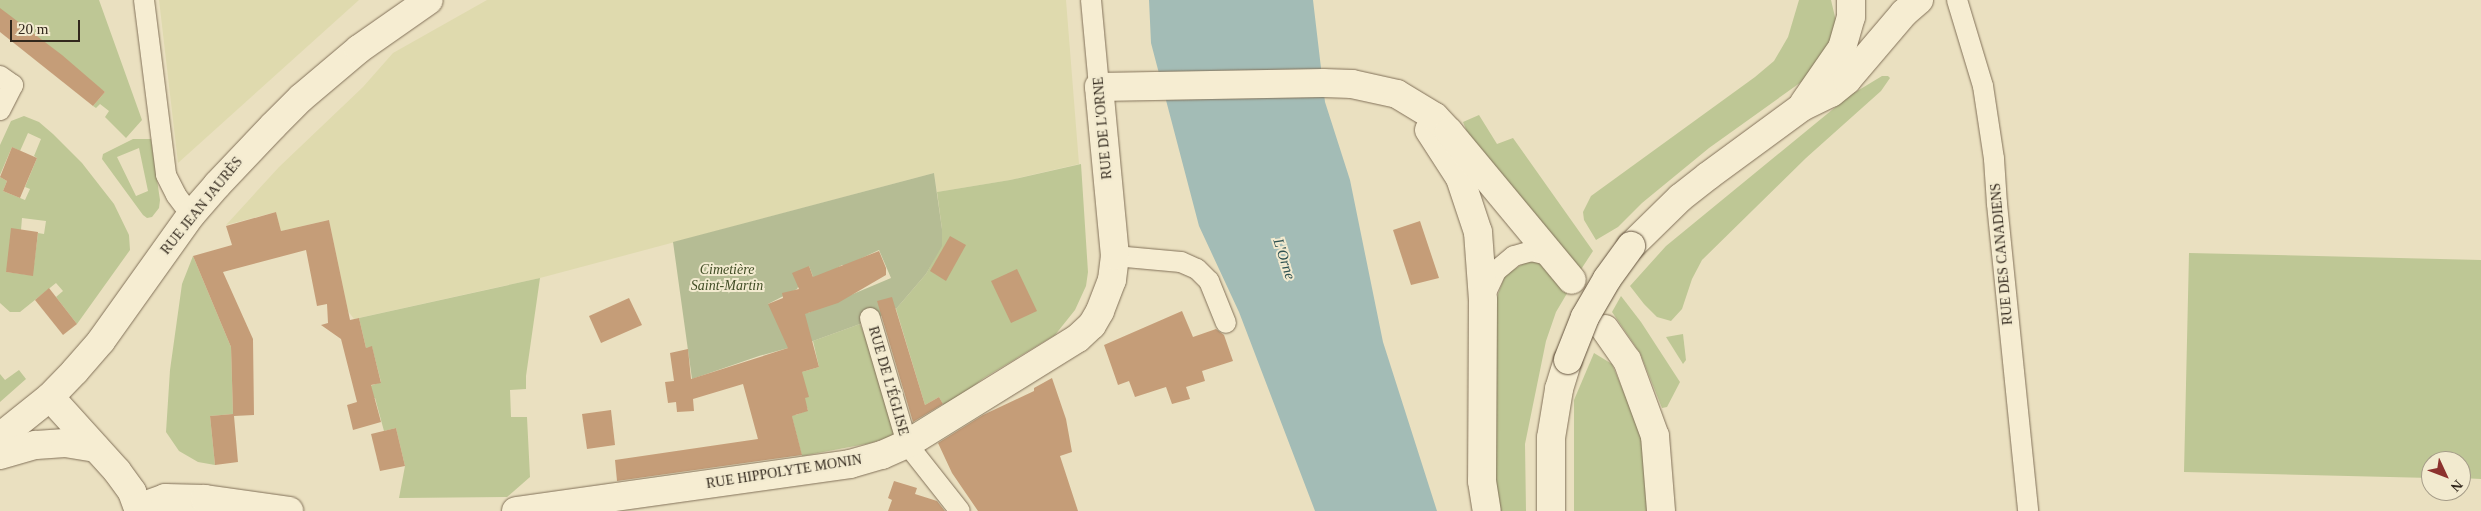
<!DOCTYPE html>
<meta charset="utf-8">
<style>
body{margin:0}
#map{position:relative;width:2481px;height:511px;overflow:hidden;background:#eae0c0;font-family:"Times New Roman",serif}
div>[style]{position:absolute}
[style*='--x']{left:calc(var(--x)*1px);top:calc(var(--y)*1px);width:calc(var(--w)*1px);rotate:calc(var(--a)*1deg)}
.farmland>*{inset:0;background:#dfdaae}
.green>*{inset:0;background:#bec795}
.cemetery>*{inset:0;background:#b5bc94}
.water>*{inset:0;background:#a3bcb6}
.building>*{inset:0;background:#c59d78}
.roads{filter:drop-shadow(0 0 1px #827159) drop-shadow(0 0 1px #827159)}
.street>*{height:20px;margin:-10px;padding:0 10px;transform-origin:10px;border-radius:10px;background:#f6edd2}
.secondary>*{height:28px;margin:-14px;padding:0 14px;transform-origin:14px;border-radius:14px;background:#f6edd2}
.bridges{filter:drop-shadow(0 0 1px #63523d) drop-shadow(0 0 1px #63523d)}
.secondary-bridge>*{height:28px;margin:-14px;padding:0 14px;transform-origin:14px;border-radius:14px;background:#f6edd2}
span{translate:-50% -50%;white-space:nowrap;text-align:center;line-height:1.15;-webkit-text-stroke:4px #f2eacf;paint-order:stroke}
.street-label{font-size:14px;color:#32281d}
.park-label{font-size:14px;color:#414d25;font-style:italic}
.water-label{font-size:15px;color:#2d5151;font-style:italic}
.north{position:absolute;left:2421px;top:451px;width:50px;height:50px;box-sizing:border-box;background:#f2eacf;border:1px solid #a59c88;border-radius:50%;rotate:133deg;font-size:14px;font-weight:700;line-height:20px;text-align:center;color:#32281d}
.north::after{content:'';display:block;margin:auto;width:18px;height:22px;background:#8c322e;clip-path:polygon(50% 0,100% 100%,50% 72%,0 100%)}
.scale{position:absolute;left:10px;top:20px;width:70px;height:22px;box-sizing:border-box;border:2px solid #32281d;border-top:0;padding-left:6px;font-size:15px;line-height:18px;white-space:nowrap;color:#32281d;-webkit-text-stroke:4px #f2eacf;paint-order:stroke}
</style>
<div id="map">
<div class="farmland">
<div style="clip-path:polygon(159px 0,359px 0,178px 163px)"></div>
<div style="clip-path:polygon(487px 0,1066px 0,1079px 164px,1010px 180px,937px 192px,934px 173px,540px 278px,354px 319px,348px 311px,329px 220px,281px 231px,276px 212px,226px 225px,279px 167px,363px 87px,393px 53px)"></div>
</div>
<div class="green">
<div style="clip-path:polygon(0 0,99px 0,142px 120px,126px 138px,105px 117px,109px 111px,100px 104px,96px 108px,93px 106px,105px 92px,0 19px)"></div>
<div style="clip-path:polygon(1799px 0,1831px 0,1835px 17px,1840px 25px,1834px 41px,1804px 80px,1709px 148px,1642px 203px,1618px 227px,1596px 240px,1584px 220px,1583px 212px,1591px 196px,1755px 77px,1774px 61px,1788px 37px)"></div>
<div style="clip-path:polygon(1882px 76px,1888px 76px,1890px 78px,1881px 91px,1806px 158px,1702px 260px,1692px 279px,1682px 309px,1671px 321px,1657px 317px,1644px 304px,1630px 286px,1666px 246px,1849px 96px)"></div>
<div style="clip-path:polygon(1479px 115px,1497px 144px,1513px 138px,1593px 251px,1578px 274px,1472px 144px,1463px 122px)"></div>
<div style="clip-path:polygon(evenodd,24px 116px,39px 122px,53px 134px,82px 163px,114px 204px,129px 235px,130px 250px,77px 324px,56px 297px,63px 291px,56px 283px,20px 312px,10px 312px,0 303px,0 177px,7px 181px,3px 191px,25px 200px,30px 189px,25px 187px,37px 158px,34px 156px,41px 139px,28px 133px,20px 151px,12px 147px,0 175px,0 145px,11px 121px,24px 116px,22px 218px,46px 221px,44px 234px,38px 233px,34px 264px,30px 275px,6px 272px,21px 230px,22px 218px)"></div>
<div style="clip-path:polygon(evenodd,133px 139px,151px 139px,160px 200px,159px 208px,152px 217px,147px 218px,143px 215px,102px 159px,103px 154px,133px 139px,139px 148px,148px 191px,136px 196px,117px 157px,139px 148px)"></div>
<div style="clip-path:polygon(1081px 164px,1088px 272px,1086px 286px,1075px 310px,1055px 335px,984px 378px,951px 403px,944px 406px,939px 397px,925px 405px,896px 309px,926px 274px,941px 246px,942px 229px,937px 192px,1010px 180px)"></div>
<div style="clip-path:polygon(2189px 253px,2481px 260px,2481px 479px,2461px 478px,2461px 461px,2431px 461px,2431px 478px,2184px 472px)"></div>
<div style="clip-path:polygon(193px 256px,231px 347px,233px 414px,210px 416px,215px 465px,198px 462px,179px 451px,166px 432px,170px 370px,182px 284px)"></div>
<div style="clip-path:polygon(1531px 259px,1545px 264px,1569px 290px,1556px 312px,1546px 341px,1525px 444px,1526px 511px,1496px 511px,1492px 483px,1493px 308px,1505px 275px)"></div>
<div style="clip-path:polygon(540px 278px,526px 376px,526px 389px,510px 390px,511px 417px,527px 417px,530px 477px,507px 497px,399px 498px,405px 466px,396px 428px,384px 431px,375px 398px,373px 398px,370px 386px,381px 382px,372px 347px,366px 348px,359px 318px)"></div>
<div style="clip-path:polygon(1621px 296px,1641px 322px,1678px 379px,1680px 382px,1667px 407px,1662px 408px,1640px 353px,1612px 312px)"></div>
<div style="clip-path:polygon(860px 324px,876px 364px,895px 435px,871px 443px,802px 456px,791px 413px,796px 415px,808px 410px,803px 398px,802px 372px,819px 367px,813px 341px)"></div>
<div style="clip-path:polygon(1683px 334px,1686px 360px,1683px 364px,1666px 337px)"></div>
<div style="clip-path:polygon(1594px 353px,1612px 364px,1645px 443px,1649px 511px,1574px 511px,1574px 400px)"></div>
<div style="clip-path:polygon(19px 370px,26px 379px,0 402px,0 374px,5px 380px)"></div>
</div>
<div class="cemetery">
<div style="clip-path:polygon(evenodd,934px 173px,942px 229px,942px 246px,926px 274px,896px 309px,894px 307px,881px 316px,864px 320px,860px 324px,813px 341px,759px 356px,692px 379px,673px 242px,934px 173px,879px 250px,891px 278px,808px 313px,768px 304px,797px 289px,809px 266px,815px 282px,842px 265px,845px 266px,879px 250px)"></div>
</div>
<div class="water">
<div style="clip-path:polygon(1149px 0,1313px 0,1325px 102px,1350px 180px,1383px 342px,1437px 511px,1315px 511px,1239px 312px,1199px 226px,1151px 43px)"></div>
</div>
<div class="building">
<div style="clip-path:polygon(0 8px,62px 55px,105px 92px,93px 106px,0 32px)"></div>
<div style="clip-path:polygon(12px 147px,37px 158px,20px 198px,3px 191px,7px 181px,0 177px)"></div>
<div style="clip-path:polygon(276px 212px,281px 231px,329px 220px,350px 320px,359px 318px,366px 348px,372px 346px,381px 383px,371px 385px,381px 422px,353px 430px,347px 405px,357px 402px,341px 339px,321px 325px,328px 323px,327px 304px,317px 306px,306px 250px,223px 272px,253px 339px,254px 415px,234px 416px,238px 462px,215px 465px,210px 416px,233px 414px,231px 347px,193px 256px,232px 245px,226px 226px)"></div>
<div style="clip-path:polygon(1420px 221px,1439px 278px,1411px 285px,1393px 230px)"></div>
<div style="clip-path:polygon(11px 228px,38px 232px,33px 276px,6px 272px)"></div>
<div style="clip-path:polygon(950px 236px,966px 245px,946px 281px,930px 271px)"></div>
<div style="clip-path:polygon(879px 251px,886px 268px,886px 275px,838px 303px,805px 314px,819px 367px,802px 372px,809px 397px,805px 398px,808px 411px,792px 416px,802px 455px,617px 481px,615px 460px,758px 439px,743px 384px,693px 399px,694px 411px,677px 412px,676px 402px,668px 403px,665px 382px,674px 381px,670px 353px,688px 349px,691px 379px,788px 348px,768px 304px,783px 298px,782px 293px,799px 289px,792px 273px,809px 266px,813px 277px)"></div>
<div style="clip-path:polygon(1017px 269px,1037px 311px,1011px 323px,991px 281px)"></div>
<div style="clip-path:polygon(49px 288px,77px 324px,63px 335px,35px 300px)"></div>
<div style="clip-path:polygon(892px 297px,925px 405px,939px 397px,943px 404px,913px 422px,877px 301px)"></div>
<div style="clip-path:polygon(629px 298px,642px 325px,601px 343px,589px 316px)"></div>
<div style="clip-path:polygon(1182px 311px,1193px 337px,1216px 329px,1224px 335px,1233px 361px,1202px 371px,1205px 381px,1186px 387px,1190px 399px,1172px 404px,1166px 387px,1135px 397px,1129px 381px,1118px 385px,1104px 345px)"></div>
<div style="clip-path:polygon(1052px 378px,1066px 419px,1072px 452px,1060px 456px,1078px 511px,978px 511px,952px 473px,938px 443px,983px 415px,1034px 391px,1034px 388px)"></div>
<div style="clip-path:polygon(611px 410px,615px 445px,587px 449px,582px 414px)"></div>
<div style="clip-path:polygon(396px 428px,405px 466px,380px 471px,371px 434px)"></div>
<div style="clip-path:polygon(894px 481px,917px 488px,915px 494px,937px 501px,945px 511px,888px 511px,892px 500px,888px 498px)"></div>
</div>
<div class="roads">
<div class="street">
<div style="--x:144;--y:0;--w:176;--a:82.8"></div>
<div style="--x:166;--y:175;--w:22;--a:63"></div>
<div style="--x:176;--y:195;--w:25;--a:53"></div>
<div style="--x:1091;--y:0;--w:87;--a:84.7"></div>
<div style="--x:1957;--y:0;--w:90;--a:73.2"></div>
<div style="--x:1983;--y:86;--w:74;--a:81.4"></div>
<div style="--x:1994;--y:159;--w:45;--a:86.2"></div>
<div style="--x:1997;--y:204;--w:309;--a:84.2"></div>
<div style="--x:0;--y:76;--w:16;--a:35"></div>
<div style="--x:13;--y:85;--w:28;--a:117"></div>
<div style="--x:1115;--y:256;--w:66;--a:5.2"></div>
<div style="--x:1181;--y:262;--w:17;--a:24"></div>
<div style="--x:1197;--y:269;--w:17;--a:45"></div>
<div style="--x:1209;--y:281;--w:45;--a:68"></div>
<div style="--x:1483;--y:299;--w:31;--a:-65"></div>
<div style="--x:1496;--y:271;--w:23;--a:-40"></div>
<div style="--x:1514;--y:256;--w:18;--a:-16"></div>
<div style="--x:1531;--y:251;--w:23;--a:13"></div>
<div style="--x:870;--y:318;--w:131;--a:73.6"></div>
<div style="--x:907;--y:444;--w:85;--a:51.7"></div>
</div>
<div class="secondary">
<div style="--x:1804;--y:103;--w:67;--a:-55.4"></div>
<div style="--x:1842;--y:48;--w:32;--a:-74"></div>
<div style="--x:1851;--y:17;--w:17;--a:-90"></div>
<div style="--x:1429;--y:130;--w:57;--a:57.1"></div>
<div style="--x:1460;--y:178;--w:57;--a:71.6"></div>
<div style="--x:1478;--y:232;--w:68;--a:85.8"></div>
<div style="--x:1483;--y:300;--w:181;--a:90.3"></div>
<div style="--x:1482;--y:481;--w:30;--a:81"></div>
<div style="--x:1631;--y:246;--w:69;--a:-44.4"></div>
<div style="--x:1680;--y:198;--w:36;--a:-38"></div>
<div style="--x:1708;--y:176;--w:117;--a:-36.3"></div>
<div style="--x:1802;--y:107;--w:32;--a:-26"></div>
<div style="--x:1831;--y:93;--w:21;--a:-39"></div>
<div style="--x:1847;--y:80;--w:88;--a:-49.6"></div>
<div style="--x:1904;--y:13;--w:20;--a:-41"></div>
<div style="--x:1605;--y:329;--w:38;--a:55"></div>
<div style="--x:1627;--y:360;--w:81;--a:69.8"></div>
<div style="--x:1655;--y:436;--w:75;--a:85.4"></div>
<div style="--x:50;--y:397;--w:100;--a:47.8"></div>
<div style="--x:117;--y:471;--w:26;--a:54"></div>
<div style="--x:132;--y:492;--w:20;--a:70"></div>
<div style="--x:0;--y:437;--w:64;--a:-38.7"></div>
<div style="--x:50;--y:397;--w:36;--a:-46"></div>
<div style="--x:75;--y:371;--w:40;--a:-49"></div>
<div style="--x:101;--y:341;--w:155;--a:-54.5"></div>
<div style="--x:191;--y:215;--w:40;--a:-49"></div>
<div style="--x:217;--y:185;--w:81;--a:-46.5"></div>
<div style="--x:273;--y:126;--w:40;--a:-45"></div>
<div style="--x:301;--y:98;--w:76;--a:-40.2"></div>
<div style="--x:359;--y:49;--w:85;--a:-35"></div>
<div style="--x:0;--y:455;--w:37;--a:-16"></div>
<div style="--x:36;--y:445;--w:29;--a:-4"></div>
<div style="--x:65;--y:443;--w:31;--a:9"></div>
<div style="--x:138;--y:508;--w:29;--a:-20"></div>
<div style="--x:165;--y:498;--w:40;--a:1.4"></div>
<div style="--x:205;--y:499;--w:85;--a:8.1"></div>
<div style="--x:516;--y:511;--w:337;--a:-8"></div>
<div style="--x:850;--y:464;--w:33;--a:-16"></div>
<div style="--x:882;--y:455;--w:27;--a:-24"></div>
<div style="--x:907;--y:444;--w:201;--a:-31.8"></div>
<div style="--x:1078;--y:338;--w:19;--a:-43"></div>
<div style="--x:1092;--y:325;--w:16;--a:-60"></div>
<div style="--x:1100;--y:311;--w:33;--a:-69"></div>
<div style="--x:1112;--y:280;--w:24;--a:-83"></div>
<div style="--x:1115;--y:256;--w:170;--a:-95.4"></div>
<div style="--x:1099;--y:87;--w:224;--a:-1"></div>
<div style="--x:1323;--y:83;--w:29;--a:2"></div>
<div style="--x:1352;--y:84;--w:46;--a:12.5"></div>
<div style="--x:1397;--y:94;--w:44;--a:31.2"></div>
<div style="--x:1435;--y:117;--w:21;--a:47"></div>
<div style="--x:1449;--y:132;--w:192;--a:50.3"></div>
<div style="--x:1551;--y:511;--w:73;--a:-90"></div>
<div style="--x:1551;--y:438;--w:50;--a:-80.7"></div>
<div style="--x:1559;--y:389;--w:30;--a:-73"></div>
</div>
</div>
<div class="bridges">
<div class="secondary-bridge">
<div style="--x:1568;--y:360;--w:46;--a:-68.4"></div>
<div style="--x:1585;--y:317;--w:44;--a:-59.9"></div>
<div style="--x:1607;--y:279;--w:41;--a:-54"></div>
</div>
</div>
<div class="street-label">
<span style="left:1103px;top:128px;rotate:-95deg">RUE DE L'ORNE</span>
<span style="left:202px;top:206px;rotate:-51deg">RUE JEAN JAURÈS</span>
<span style="left:2002px;top:254px;rotate:-95deg">RUE DES CANADIENS</span>
<span style="left:888px;top:381px;rotate:74deg">RUE DE L'ÉGLISE</span>
<span style="left:784px;top:472px;rotate:-9deg">RUE HIPPOLYTE MONIN</span>
</div>
<div class="park-label">
<span style="left:727px;top:278px">Cimetière<br>Saint-Martin</span>
</div>
<div class="water-label">
<span style="left:1284px;top:259px;rotate:72deg">L'Orne</span>
</div>
<div class="north">N</div>
<div class="scale">20 m</div>
</div>
